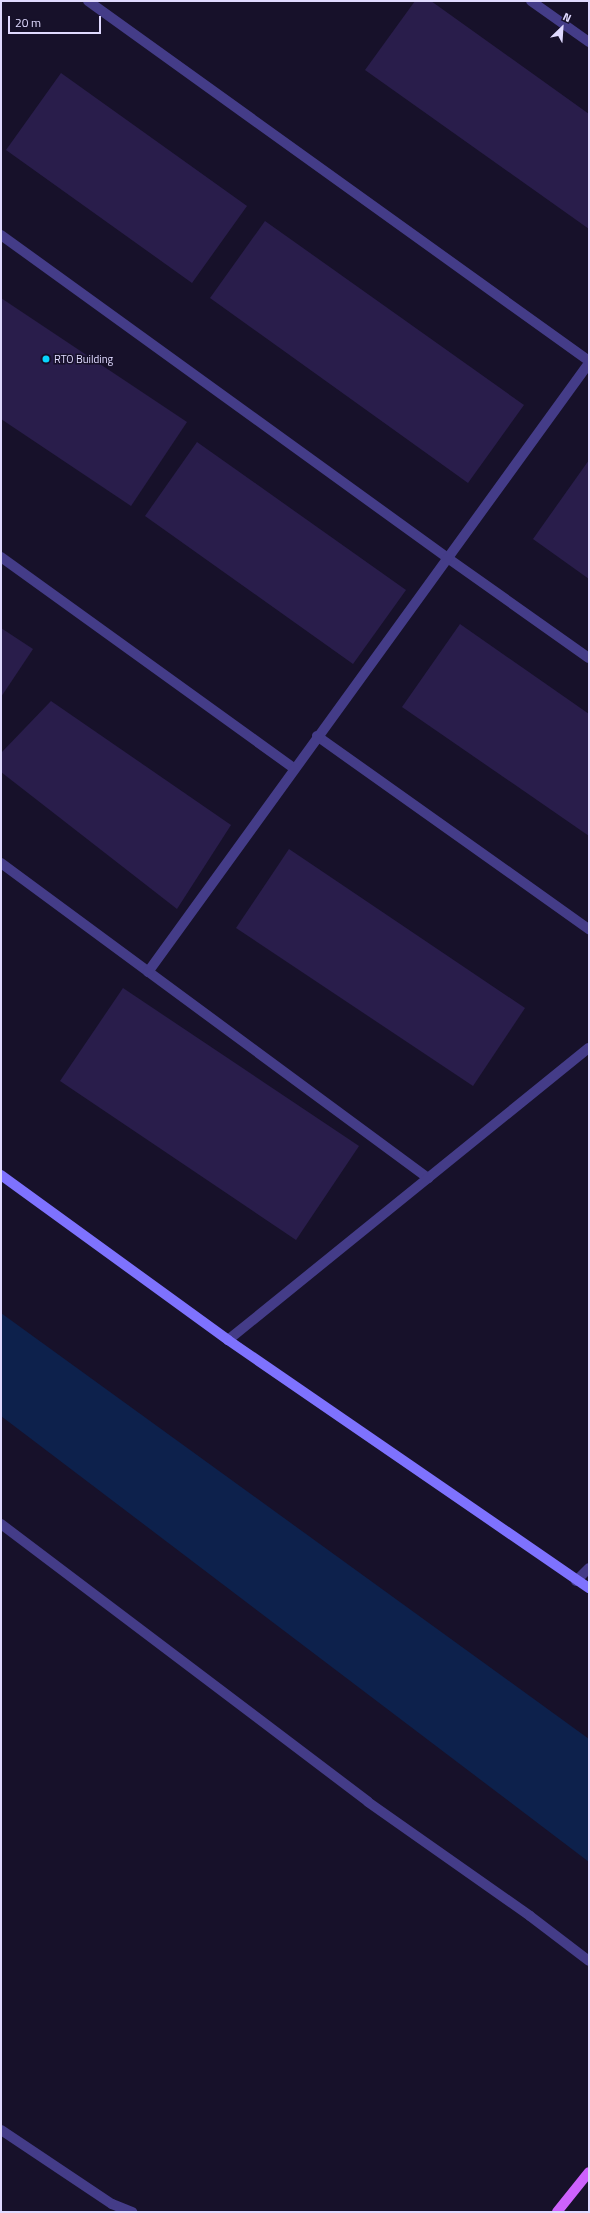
<!DOCTYPE html>
<style>
body{margin:0}
#map{position:relative;width:590px;height:2213px;overflow:hidden;background:#17112a;font-family:"Titillium Web",sans-serif}
div>[style]{position:absolute}
[style*='--x']{left:calc(var(--x)*1px);top:calc(var(--y)*1px);width:calc(var(--w)*1px);rotate:calc(var(--a)*1deg)}
.water>*{inset:0;background:#0d214c}
.building>*{inset:0;background:#291d4b}
.lane>*{height:10px;margin:-5px;padding:0 5px;transform-origin:5px;border-radius:5px;background:#443c88}
.street>*{height:10px;margin:-5px;padding:0 5px;transform-origin:5px;border-radius:5px;background:#443c88}
.secondary>*{height:10px;margin:-5px;padding:0 5px;transform-origin:5px;border-radius:5px;background:#7e72fe}
.primary>*{height:10px;margin:-5px;padding:0 5px;transform-origin:5px;border-radius:5px;background:#cd62fd}
.dots>*{width:11px;height:11px;translate:-50% -50%;box-sizing:border-box;border:2px solid #17112a;border-radius:50%}
span{translate:-50% -50%;white-space:nowrap;text-align:center;line-height:1.15;-webkit-text-stroke:3px #17112a;paint-order:stroke}
.poi-label{font-size:11px;color:#e0daff}
.left{translate:0 -50%;text-align:left}
.frame{position:absolute;inset:0;border:2px solid #e0daff;pointer-events:none}
.north{position:absolute;left:542px;top:8px;width:40px;height:40px;-webkit-text-stroke:3px #17112a;paint-order:stroke;rotate:25deg;font-size:11px;font-weight:700;line-height:16px;text-align:center;color:#e0daff}
.north::after{content:'';display:block;margin:auto;width:14px;height:18px;background:#e0daff;clip-path:polygon(50% 0,100% 100%,50% 72%,0 100%)}
.scale{position:absolute;left:8px;top:16px;width:93px;height:18px;box-sizing:border-box;border:2px solid #e0daff;border-top:0;padding-left:5px;font-size:12px;line-height:14px;white-space:nowrap;color:#e0daff;-webkit-text-stroke:3px #17112a;paint-order:stroke}
</style>
<div id="map">
<div class="water">
<div style="clip-path:polygon(1px 1313px,589px 1739px,589px 1862px,1px 1416px)"></div>
</div>
<div class="building">
<div style="clip-path:polygon(415px 1px,431px 1px,589px 114px,589px 229px,365px 70px)"></div>
<div style="clip-path:polygon(61px 73px,247px 206px,192px 283px,6px 150px)"></div>
<div style="clip-path:polygon(265px 221px,524px 405px,468px 483px,210px 298px)"></div>
<div style="clip-path:polygon(1px 298px,187px 422px,131px 506px,1px 419px)"></div>
<div style="clip-path:polygon(197px 442px,406px 590px,353px 664px,145px 516px)"></div>
<div style="clip-path:polygon(589px 460px,589px 579px,533px 539px)"></div>
<div style="clip-path:polygon(460px 624px,589px 714px,589px 836px,402px 707px)"></div>
<div style="clip-path:polygon(1px 628px,33px 649px,1px 697px)"></div>
<div style="clip-path:polygon(51px 701px,231px 825px,177px 909px,1px 772px,1px 753px)"></div>
<div style="clip-path:polygon(289px 849px,525px 1008px,473px 1086px,236px 928px)"></div>
<div style="clip-path:polygon(123px 988px,359px 1146px,296px 1240px,60px 1081px)"></div>
</div>
<div class="lane">
<div style="--x:1;--y:1524;--w:460;--a:37.1"></div>
<div style="--x:368;--y:1802;--w:198;--a:35.1"></div>
<div style="--x:530;--y:1916;--w:74;--a:37.3"></div>
<div style="--x:1;--y:2130;--w:133;--a:33.7"></div>
<div style="--x:112;--y:2204;--w:22;--a:22"></div>
</div>
<div class="street">
<div style="--x:88;--y:1;--w:617;--a:35.7"></div>
<div style="--x:531;--y:1;--w:71;--a:35.3"></div>
<div style="--x:1;--y:235;--w:553;--a:35.87"></div>
<div style="--x:449;--y:559;--w:171;--a:35.3"></div>
<div style="--x:1;--y:557;--w:361;--a:35.8"></div>
<div style="--x:317;--y:736;--w:334;--a:35.4"></div>
<div style="--x:1;--y:863;--w:531;--a:36.42"></div>
<div style="--x:148;--y:972;--w:752;--a:-54.09"></div>
<div style="--x:228;--y:1340;--w:464;--a:-39"></div>
<div style="--x:576;--y:1581;--w:18;--a:-45"></div>
</div>
<div class="secondary">
<div style="--x:1;--y:1175;--w:281;--a:36"></div>
<div style="--x:228;--y:1340;--w:438;--a:34.5"></div>
</div>
<div class="primary">
<div style="--x:557;--y:2212;--w:51;--a:-51.3"></div>
</div>
<div class="dots">
<div style="left:46px;top:359px;background:#08d5fd"></div>
</div>
<div class="poi-label">
<span class="left" style="left:54px;top:359px">RTO Building</span>
</div>
<div class="frame"></div>
<div class="north">N</div>
<div class="scale">20 m</div>
</div>
